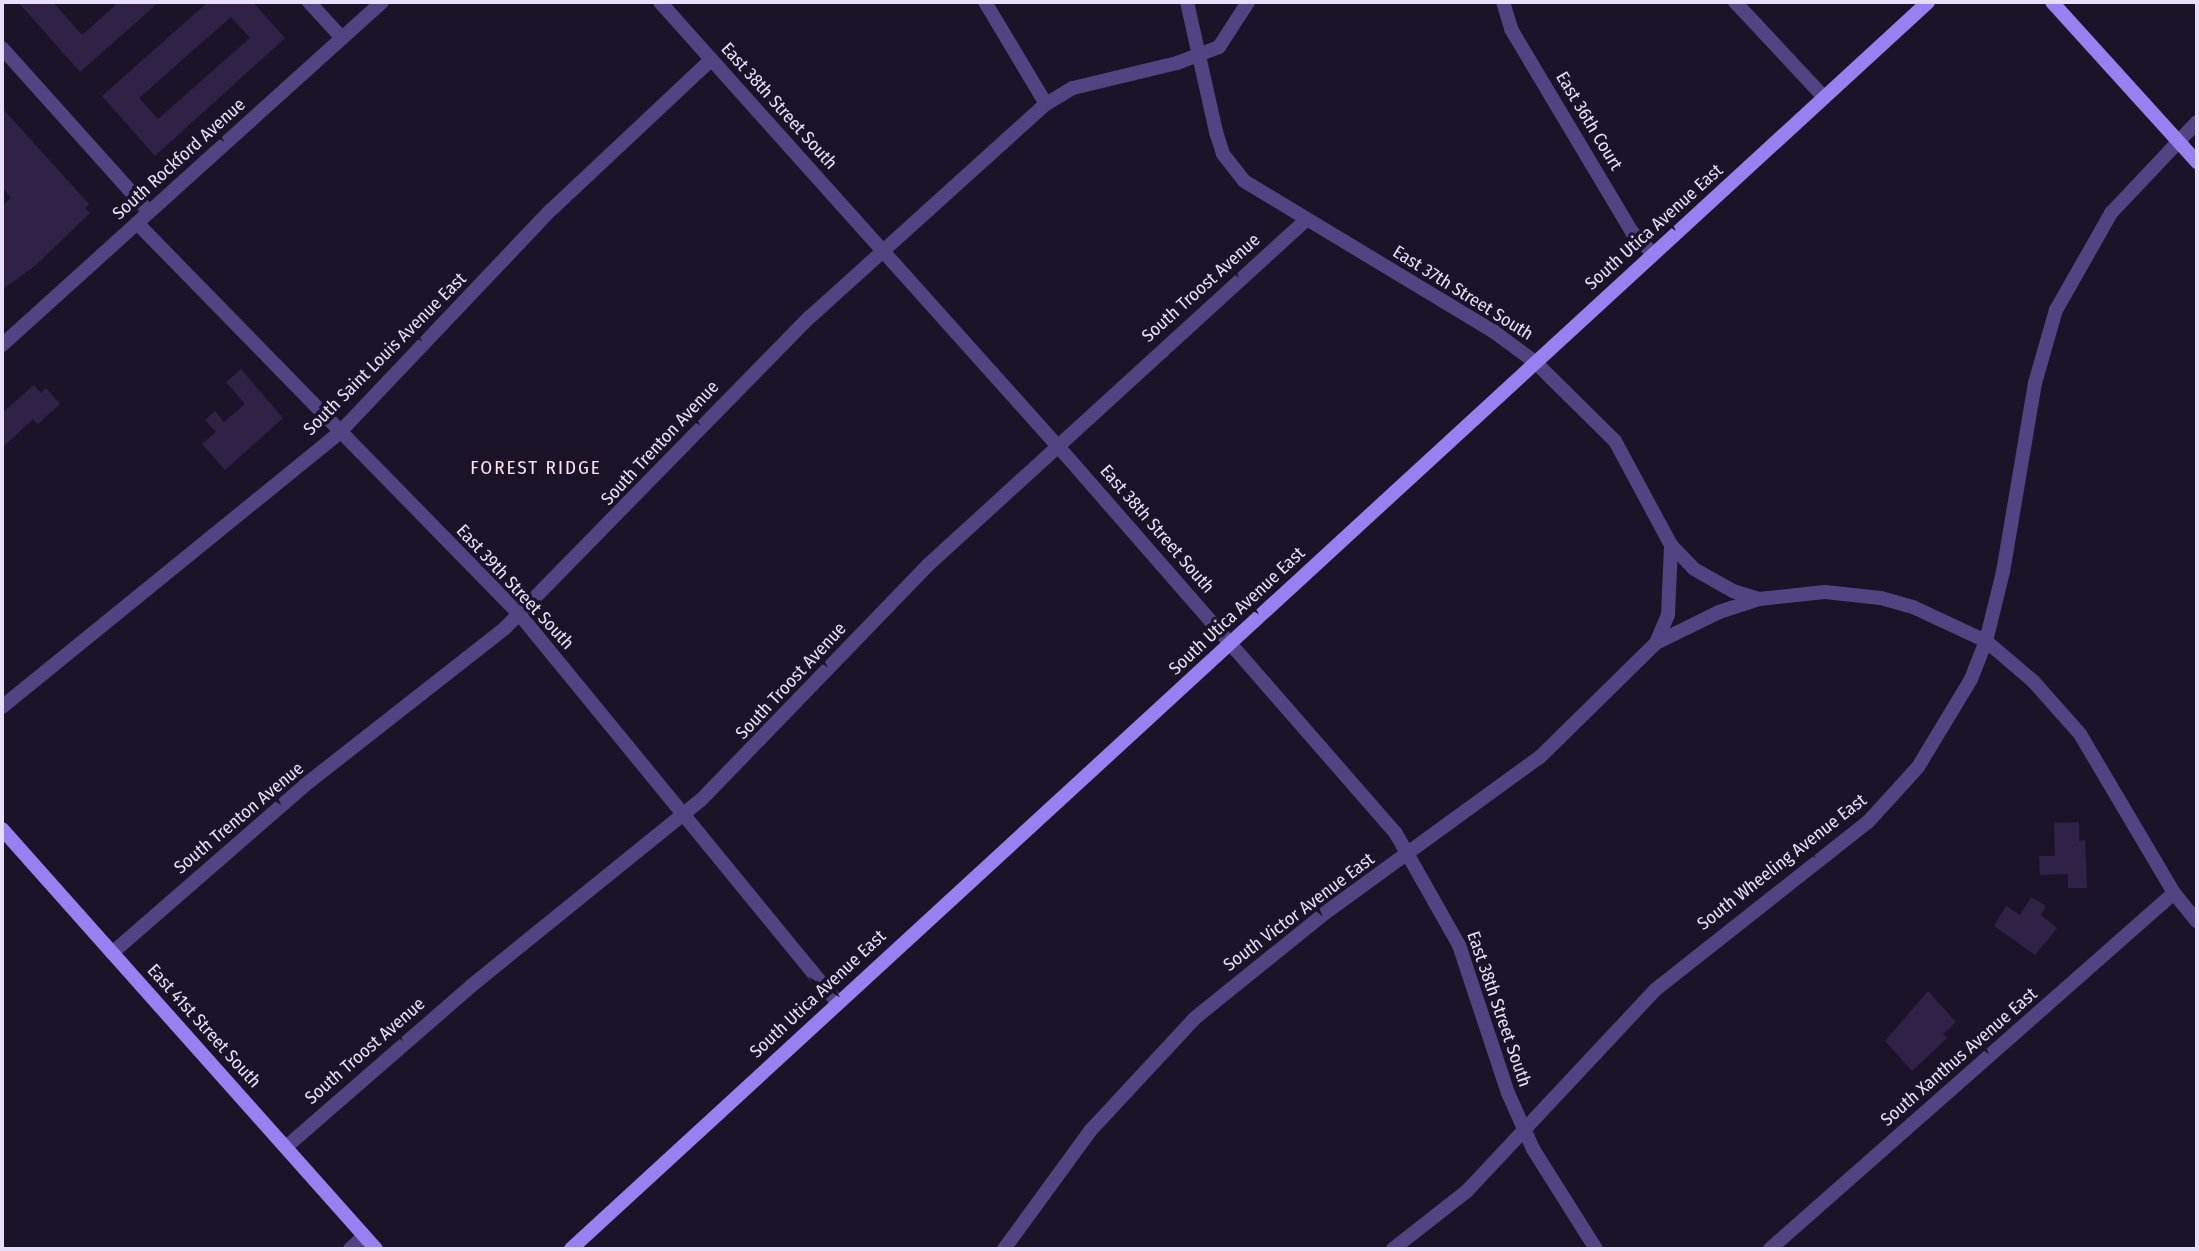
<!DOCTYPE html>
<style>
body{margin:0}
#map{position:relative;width:2199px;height:1251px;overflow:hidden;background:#1b1428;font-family:"Fira Sans Condensed",sans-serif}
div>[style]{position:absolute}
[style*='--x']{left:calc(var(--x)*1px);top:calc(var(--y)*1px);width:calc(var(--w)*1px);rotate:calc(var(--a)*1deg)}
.building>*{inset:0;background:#302247}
.street>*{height:14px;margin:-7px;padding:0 7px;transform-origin:7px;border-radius:7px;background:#524482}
.secondary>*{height:14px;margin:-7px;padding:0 7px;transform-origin:7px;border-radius:7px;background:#9880f1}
span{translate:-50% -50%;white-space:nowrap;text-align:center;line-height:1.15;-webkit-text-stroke:7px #1b1428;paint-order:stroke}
.street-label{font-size:18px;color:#e7dffb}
.neighbourhood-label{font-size:19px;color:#fce0ed;letter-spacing:2px}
.frame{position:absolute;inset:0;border:4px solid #e7dffb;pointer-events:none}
</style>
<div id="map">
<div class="building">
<div style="clip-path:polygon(18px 2px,53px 2px,82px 35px,119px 2px,159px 2px,80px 72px)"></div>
<div style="clip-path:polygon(evenodd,208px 2px,253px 2px,285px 38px,155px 156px,102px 96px,208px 2px,231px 17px,250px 38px,158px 119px,139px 98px,231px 17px)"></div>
<div style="clip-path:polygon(2px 108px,89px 204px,85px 208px,90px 213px,36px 265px,2px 290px,2px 206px,11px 198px,2px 187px)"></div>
<div style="clip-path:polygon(241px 369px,283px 418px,225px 470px,202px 444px,216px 432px,205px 420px,215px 411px,224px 422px,245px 404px,226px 382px)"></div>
<div style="clip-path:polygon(34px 385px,41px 393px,46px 388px,60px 404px,38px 424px,33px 419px,2px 448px,2px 413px)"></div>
<div style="clip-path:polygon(2079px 822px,2079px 841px,2085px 840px,2087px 888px,2068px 888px,2068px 874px,2040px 875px,2039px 856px,2055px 856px,2054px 823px)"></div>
<div style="clip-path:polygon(2031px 897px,2046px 906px,2041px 915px,2057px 928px,2035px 955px,1994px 926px,2006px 906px,2020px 915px)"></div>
<div style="clip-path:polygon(1928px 991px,1956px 1022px,1943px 1034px,1947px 1038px,1912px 1071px,1885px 1041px)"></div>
</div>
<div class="street">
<div style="--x:309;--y:2;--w:49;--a:47.5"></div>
<div style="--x:660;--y:2;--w:616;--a:48.16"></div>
<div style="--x:1071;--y:461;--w:493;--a:48.9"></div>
<div style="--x:1395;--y:832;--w:130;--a:60.5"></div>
<div style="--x:1459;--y:945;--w:156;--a:71.7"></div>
<div style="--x:1508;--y:1093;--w:61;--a:65.9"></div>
<div style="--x:1533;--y:1149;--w:118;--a:57.8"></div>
<div style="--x:985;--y:2;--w:119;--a:59.1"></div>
<div style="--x:1187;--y:2;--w:133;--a:77.4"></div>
<div style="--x:1216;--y:132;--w:23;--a:72"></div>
<div style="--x:1223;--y:154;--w:34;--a:52"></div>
<div style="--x:1244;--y:181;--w:291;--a:31.1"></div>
<div style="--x:1493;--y:331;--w:52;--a:36.4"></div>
<div style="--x:1535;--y:362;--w:112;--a:44.6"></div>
<div style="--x:1615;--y:441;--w:118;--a:61.7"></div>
<div style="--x:1671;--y:545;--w:33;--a:46"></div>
<div style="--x:1694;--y:569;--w:45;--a:29.4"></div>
<div style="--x:1733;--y:591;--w:27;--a:17"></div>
<div style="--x:1759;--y:599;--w:66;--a:-6.1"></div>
<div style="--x:1825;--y:592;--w:56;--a:6.1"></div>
<div style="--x:1881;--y:598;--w:33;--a:16"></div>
<div style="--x:1913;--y:607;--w:81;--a:25"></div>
<div style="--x:1986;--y:641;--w:62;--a:40.4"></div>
<div style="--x:2033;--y:681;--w:71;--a:48.4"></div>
<div style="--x:2080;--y:734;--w:185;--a:59.4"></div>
<div style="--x:2174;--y:893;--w:36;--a:51"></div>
<div style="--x:1503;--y:2;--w:28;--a:73"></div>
<div style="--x:1511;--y:29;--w:236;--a:59.2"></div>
<div style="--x:1632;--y:232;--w:30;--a:46"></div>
<div style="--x:1735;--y:2;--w:130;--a:46.9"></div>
<div style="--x:2;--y:48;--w:220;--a:48.1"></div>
<div style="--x:137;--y:223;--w:548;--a:45.67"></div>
<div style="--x:520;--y:615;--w:500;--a:50.68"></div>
<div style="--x:2;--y:345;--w:512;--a:-42.07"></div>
<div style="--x:1656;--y:643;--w:30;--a:-67"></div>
<div style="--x:1668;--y:615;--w:70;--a:-87.5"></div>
<div style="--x:2;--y:707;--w:436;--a:-39.1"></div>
<div style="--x:340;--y:432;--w:306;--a:-46.5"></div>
<div style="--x:551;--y:210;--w:219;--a:-43.2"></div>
<div style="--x:112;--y:953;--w:256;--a:-41"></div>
<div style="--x:305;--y:785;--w:254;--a:-38.1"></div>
<div style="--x:505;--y:628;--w:436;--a:-45.6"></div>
<div style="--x:810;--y:317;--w:318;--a:-42.1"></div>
<div style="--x:1046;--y:104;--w:31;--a:-31"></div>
<div style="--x:1073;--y:88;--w:107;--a:-13.5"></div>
<div style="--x:1177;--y:63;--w:45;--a:-20.9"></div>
<div style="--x:1219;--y:47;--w:54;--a:-57.2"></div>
<div style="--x:286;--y:1147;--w:245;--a:-41"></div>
<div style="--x:471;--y:986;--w:296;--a:-39"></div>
<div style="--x:701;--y:800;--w:327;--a:-46"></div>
<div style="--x:928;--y:565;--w:512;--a:-42.39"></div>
<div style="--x:350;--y:1249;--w:19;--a:-43"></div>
<div style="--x:1004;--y:1249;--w:146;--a:-53.9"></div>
<div style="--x:1090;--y:1131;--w:154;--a:-47.1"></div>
<div style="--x:1195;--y:1018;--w:167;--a:-38.9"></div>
<div style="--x:1325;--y:913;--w:266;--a:-36"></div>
<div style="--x:1540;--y:757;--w:163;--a:-44.5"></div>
<div style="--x:1656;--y:643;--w:70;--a:-26.2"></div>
<div style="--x:1719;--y:612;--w:42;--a:-18"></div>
<div style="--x:1393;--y:1249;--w:94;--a:-38.1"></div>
<div style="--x:1467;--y:1191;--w:275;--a:-46.9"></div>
<div style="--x:1655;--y:990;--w:271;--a:-38.3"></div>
<div style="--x:1868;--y:822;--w:74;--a:-47.7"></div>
<div style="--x:1918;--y:767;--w:103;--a:-58.9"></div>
<div style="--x:1971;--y:679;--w:41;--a:-68.5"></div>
<div style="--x:1986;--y:641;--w:71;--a:-76.2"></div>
<div style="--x:2003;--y:572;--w:192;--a:-80.4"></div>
<div style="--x:2035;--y:383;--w:76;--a:-74"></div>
<div style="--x:2056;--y:310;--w:112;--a:-60.4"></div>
<div style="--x:2111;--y:213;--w:125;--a:-46.6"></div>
<div style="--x:1770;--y:1249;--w:538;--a:-41.39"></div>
</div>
<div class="secondary">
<div style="--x:2052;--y:2;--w:216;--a:47.8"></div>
<div style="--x:2;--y:829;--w:562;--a:48.32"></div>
<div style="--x:571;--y:1249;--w:1843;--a:-42.58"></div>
</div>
<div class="street-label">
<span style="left:779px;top:106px;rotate:48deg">East 38th Street South</span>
<span style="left:1589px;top:121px;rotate:59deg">East 36th Court</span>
<span style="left:179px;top:159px;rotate:-42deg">South Rockford Avenue</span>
<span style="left:1654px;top:227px;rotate:-42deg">South Utica Avenue East</span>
<span style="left:1201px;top:288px;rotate:-42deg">South Troost Avenue</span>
<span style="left:1463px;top:293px;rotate:32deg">East 37th Street South</span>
<span style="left:385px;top:354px;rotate:-45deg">South Saint Louis Avenue East</span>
<span style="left:660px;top:443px;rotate:-47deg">South Trenton Avenue</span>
<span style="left:1157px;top:529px;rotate:49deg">East 38th Street South</span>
<span style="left:515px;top:587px;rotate:47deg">East 39th Street South</span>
<span style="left:1237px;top:611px;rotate:-43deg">South Utica Avenue East</span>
<span style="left:791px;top:681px;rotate:-47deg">South Troost Avenue</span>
<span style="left:239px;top:818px;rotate:-40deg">South Trenton Avenue</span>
<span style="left:1782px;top:862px;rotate:-38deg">South Wheeling Avenue East</span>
<span style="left:1299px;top:912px;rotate:-37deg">South Victor Avenue East</span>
<span style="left:818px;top:994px;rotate:-43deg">South Utica Avenue East</span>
<span style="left:1499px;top:1009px;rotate:71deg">East 38th Street South</span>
<span style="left:204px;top:1026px;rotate:48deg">East 41st Street South</span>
<span style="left:365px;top:1051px;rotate:-41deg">South Troost Avenue</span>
<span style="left:1959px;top:1057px;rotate:-41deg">South Xanthus Avenue East</span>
</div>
<div class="neighbourhood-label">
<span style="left:536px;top:468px">FOREST RIDGE</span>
</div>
<div class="frame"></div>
</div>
